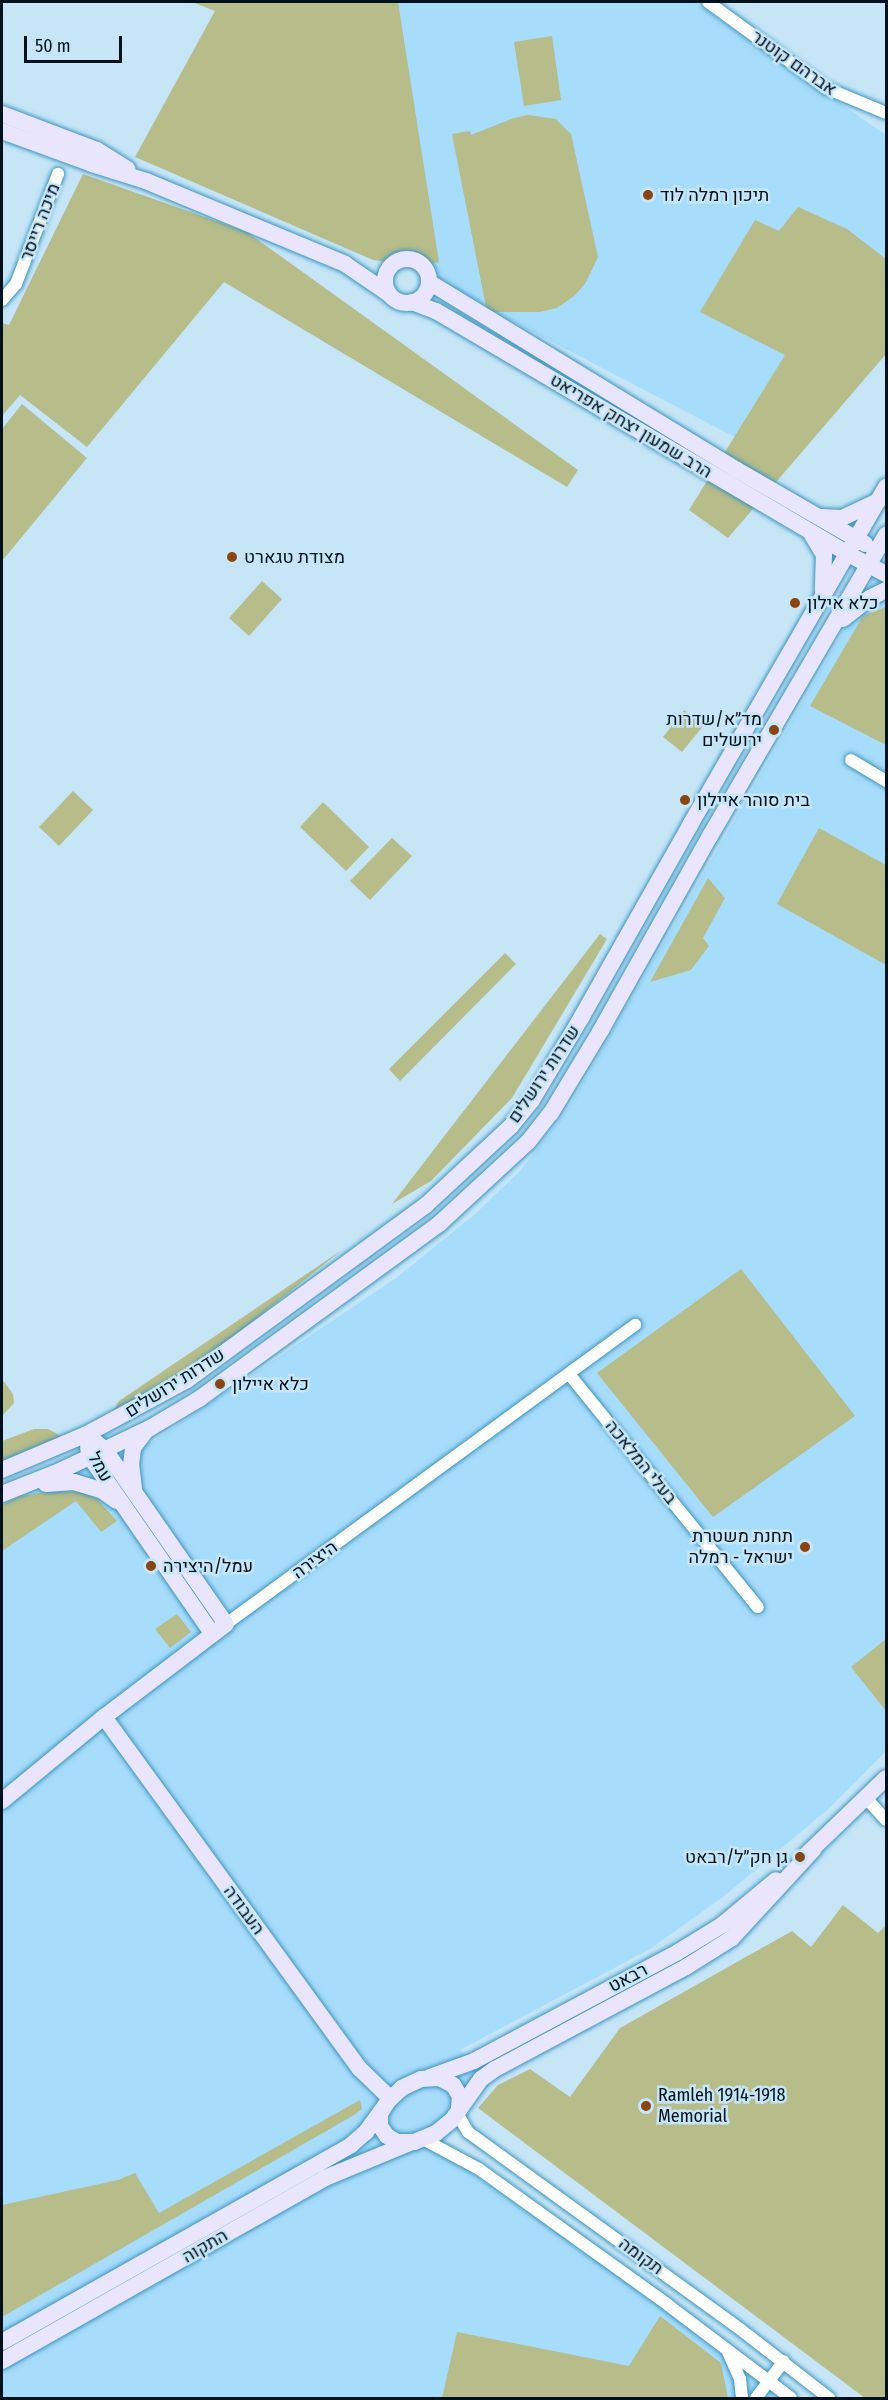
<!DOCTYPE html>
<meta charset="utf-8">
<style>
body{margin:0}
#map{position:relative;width:888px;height:2400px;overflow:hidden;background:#c6e6f8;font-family:"Fira Sans Condensed",Heebo,sans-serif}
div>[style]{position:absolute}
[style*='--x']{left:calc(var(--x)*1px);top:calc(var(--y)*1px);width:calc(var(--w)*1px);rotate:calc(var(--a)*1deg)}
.built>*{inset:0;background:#a7dcfa}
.green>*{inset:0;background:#b6bc8a}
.roads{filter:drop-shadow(0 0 2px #3d94be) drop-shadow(0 0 2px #3d94be)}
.street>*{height:12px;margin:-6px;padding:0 6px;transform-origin:6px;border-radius:6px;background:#fff}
.secondary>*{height:16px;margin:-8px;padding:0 8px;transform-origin:8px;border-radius:8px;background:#eae5fe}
.secondary>.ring{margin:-8px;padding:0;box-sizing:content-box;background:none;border:16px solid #eae5fe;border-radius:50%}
.dots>*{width:16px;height:16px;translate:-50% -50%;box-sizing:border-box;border:3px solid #c6e6f8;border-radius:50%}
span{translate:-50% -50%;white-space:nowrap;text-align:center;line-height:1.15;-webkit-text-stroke:5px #c6e6f8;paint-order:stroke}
.street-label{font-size:18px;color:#00111e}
.poi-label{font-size:18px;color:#00111e}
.left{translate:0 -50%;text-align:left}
.right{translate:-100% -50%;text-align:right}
.frame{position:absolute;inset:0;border:3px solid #00111e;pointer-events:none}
.scale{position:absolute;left:24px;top:36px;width:98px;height:27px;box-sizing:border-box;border:3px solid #00111e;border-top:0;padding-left:8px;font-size:18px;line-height:21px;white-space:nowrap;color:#00111e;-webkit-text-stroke:4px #c6e6f8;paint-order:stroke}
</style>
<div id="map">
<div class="built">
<div style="clip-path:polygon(385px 2px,694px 2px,886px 135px,886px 309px,775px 458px,435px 281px,426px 261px)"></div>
<div style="clip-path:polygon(886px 557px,886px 1751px,827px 1810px,723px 1897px,650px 1949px,460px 2050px,493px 2080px,434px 2147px,661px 2304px,779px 2398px,2px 2398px,2px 1501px,35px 1485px,152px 1442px,396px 1278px,474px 1215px,521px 1170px,567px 1110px)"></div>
</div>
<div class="green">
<div style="clip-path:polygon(192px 2px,398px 2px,439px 262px,429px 264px,409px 255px,389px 262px,373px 260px,135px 157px,215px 11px)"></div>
<div style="clip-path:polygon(552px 36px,561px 100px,524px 106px,514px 42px)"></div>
<div style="clip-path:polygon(528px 115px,556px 119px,571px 134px,598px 257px,585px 284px,574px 296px,557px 308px,539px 312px,487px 312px,452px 134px,470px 131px,471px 135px,514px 118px)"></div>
<div style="clip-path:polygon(83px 174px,247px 232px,578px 470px,567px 487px,224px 282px,87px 447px,20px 395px,2px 416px,2px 323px,9px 325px)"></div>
<div style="clip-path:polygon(798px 207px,847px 229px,886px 259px,886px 354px,728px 538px,689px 510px,785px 355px,700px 312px,755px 220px,779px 231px)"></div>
<div style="clip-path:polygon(22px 404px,87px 458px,2px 561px,2px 429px)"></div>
<div style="clip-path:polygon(262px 581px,282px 599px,249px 636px,229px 618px)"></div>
<div style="clip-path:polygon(886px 607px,886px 745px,810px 706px,863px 616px)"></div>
<div style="clip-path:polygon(684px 710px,704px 725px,682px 752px,663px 737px)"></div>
<div style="clip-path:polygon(73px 791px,93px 810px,59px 846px,39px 827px)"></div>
<div style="clip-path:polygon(323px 802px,369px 847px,346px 871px,300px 827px)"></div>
<div style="clip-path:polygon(819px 828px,886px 865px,886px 965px,777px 904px)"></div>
<div style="clip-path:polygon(392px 838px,412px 856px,370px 900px,350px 881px)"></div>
<div style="clip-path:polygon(708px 878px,725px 898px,703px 938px,709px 946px,691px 970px,650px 982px)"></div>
<div style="clip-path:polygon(600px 934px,607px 939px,512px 1098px,431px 1181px,392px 1204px)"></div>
<div style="clip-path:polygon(505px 953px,516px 964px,400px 1081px,389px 1069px)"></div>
<div style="clip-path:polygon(342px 1250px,213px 1353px,172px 1382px,112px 1413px,119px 1401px)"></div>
<div style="clip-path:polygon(741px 1269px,855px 1416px,713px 1517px,597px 1373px)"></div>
<div style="clip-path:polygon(2px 1379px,13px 1394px,14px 1403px,2px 1416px)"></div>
<div style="clip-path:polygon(34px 1429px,48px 1429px,61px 1436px,2px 1461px,2px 1441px)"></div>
<div style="clip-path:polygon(56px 1490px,86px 1493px,97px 1499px,117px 1521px,101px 1532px,76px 1501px,2px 1551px,2px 1505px,21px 1496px)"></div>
<div style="clip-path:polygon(177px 1614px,191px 1632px,170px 1648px,155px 1629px)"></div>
<div style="clip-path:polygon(886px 1639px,886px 1711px,851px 1667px)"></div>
<div style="clip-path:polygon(843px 1905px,878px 1933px,886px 1925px,886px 2398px,865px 2398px,478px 2108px,498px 2085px,530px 2069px,570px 2097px,620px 2028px,792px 1931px,811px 1947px)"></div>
<div style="clip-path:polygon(360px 2100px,362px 2109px,354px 2115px,2px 2317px,2px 2205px,118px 2180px,135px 2173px,159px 2213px)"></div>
<div style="clip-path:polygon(660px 2316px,721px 2363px,728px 2398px,442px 2398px,457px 2332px,629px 2366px)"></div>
</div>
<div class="roads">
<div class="street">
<div style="--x:708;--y:2;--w:146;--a:36.1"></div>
<div style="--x:826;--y:88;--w:65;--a:22.6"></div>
<div style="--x:2;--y:300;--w:21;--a:-49"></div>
<div style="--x:16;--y:284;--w:118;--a:-69.1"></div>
<div style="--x:851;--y:760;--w:41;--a:31"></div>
<div style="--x:569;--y:1374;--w:300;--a:51"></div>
<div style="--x:226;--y:1624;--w:507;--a:-36.17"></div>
<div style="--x:867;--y:1799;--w:28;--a:48"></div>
<div style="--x:457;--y:2113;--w:22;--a:60"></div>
<div style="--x:468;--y:2132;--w:336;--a:35.9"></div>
<div style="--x:740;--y:2329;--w:113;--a:37.8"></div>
<div style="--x:423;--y:2139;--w:64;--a:28.2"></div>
<div style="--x:479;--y:2169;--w:233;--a:35.7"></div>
<div style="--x:668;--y:2305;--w:154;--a:37.1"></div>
<div style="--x:728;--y:2352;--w:30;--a:66"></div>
<div style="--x:740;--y:2379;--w:19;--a:84"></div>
<div style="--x:756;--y:2398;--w:46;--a:-52.9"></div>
</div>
<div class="secondary">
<div style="--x:2;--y:114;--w:102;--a:20.8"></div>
<div style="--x:97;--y:150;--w:36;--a:32"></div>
<div style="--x:2;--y:131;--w:96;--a:20.1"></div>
<div style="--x:92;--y:164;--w:57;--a:17.5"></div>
<div style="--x:146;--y:181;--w:216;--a:22.6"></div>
<div style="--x:345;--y:264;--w:53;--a:34.3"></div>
<div class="ring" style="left:385px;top:259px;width:28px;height:28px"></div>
<div style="--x:429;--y:282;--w:361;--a:31.4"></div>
<div style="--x:737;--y:470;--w:148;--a:30"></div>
<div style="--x:412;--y:302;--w:26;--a:21"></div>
<div style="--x:436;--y:311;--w:478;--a:30.5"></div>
<div style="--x:848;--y:554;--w:43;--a:27.8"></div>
<div style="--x:821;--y:517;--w:21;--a:3"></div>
<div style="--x:842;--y:518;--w:40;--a:-25"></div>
<div style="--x:812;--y:535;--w:23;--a:59"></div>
<div style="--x:824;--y:555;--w:35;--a:92"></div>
<div style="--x:843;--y:619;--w:34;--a:-38"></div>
<div style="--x:870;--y:598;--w:18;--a:-27"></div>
<div style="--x:88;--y:1447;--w:10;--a:79"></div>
<div style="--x:90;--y:1457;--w:214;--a:55.3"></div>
<div style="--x:2;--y:1470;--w:90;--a:-22.9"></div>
<div style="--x:85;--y:1435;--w:116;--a:-28.3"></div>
<div style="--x:187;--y:1380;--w:295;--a:-36.2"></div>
<div style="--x:425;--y:1206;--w:117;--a:-42.9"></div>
<div style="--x:511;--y:1126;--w:33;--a:-51"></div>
<div style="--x:532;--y:1100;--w:96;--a:-59.1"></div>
<div style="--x:581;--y:1018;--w:222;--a:-60.5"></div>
<div style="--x:690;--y:825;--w:391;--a:-59.9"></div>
<div style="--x:46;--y:1484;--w:28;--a:-4"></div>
<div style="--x:74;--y:1482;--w:28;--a:17"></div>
<div style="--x:101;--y:1490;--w:19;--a:35"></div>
<div style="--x:134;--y:1488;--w:23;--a:-97"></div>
<div style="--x:131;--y:1465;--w:17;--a:-83"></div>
<div style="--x:133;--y:1448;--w:20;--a:-53"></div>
<div style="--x:2;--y:1494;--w:65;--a:-21.8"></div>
<div style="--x:62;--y:1470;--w:98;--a:-25.5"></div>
<div style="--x:150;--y:1428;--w:57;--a:-30.6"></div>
<div style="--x:199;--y:1399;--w:297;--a:-36.1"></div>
<div style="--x:439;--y:1224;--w:121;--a:-42.7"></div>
<div style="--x:528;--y:1142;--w:37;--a:-52"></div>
<div style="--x:551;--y:1113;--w:97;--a:-58.9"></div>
<div style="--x:601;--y:1030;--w:223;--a:-60.7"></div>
<div style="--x:710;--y:836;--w:349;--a:-59.7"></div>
<div style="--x:104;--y:1717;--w:434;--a:54"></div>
<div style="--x:359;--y:2068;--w:43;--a:44.1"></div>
<div style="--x:2;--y:1801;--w:132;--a:-39.5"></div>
<div style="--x:104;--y:1717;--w:153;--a:-37.3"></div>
<div style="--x:226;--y:1624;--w:212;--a:-124.8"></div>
<div style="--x:105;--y:1450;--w:11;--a:-139"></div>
<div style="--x:805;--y:1856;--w:112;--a:-43.9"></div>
<div style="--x:430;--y:2077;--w:47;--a:-20"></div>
<div style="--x:474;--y:2061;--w:231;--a:-28.1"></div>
<div style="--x:678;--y:1952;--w:52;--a:-31.5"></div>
<div style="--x:722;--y:1925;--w:70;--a:-39.8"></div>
<div style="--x:459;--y:2109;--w:13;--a:-86"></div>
<div style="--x:460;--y:2096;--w:13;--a:-122"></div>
<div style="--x:453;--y:2085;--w:16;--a:-153"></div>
<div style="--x:439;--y:2078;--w:18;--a:177"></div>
<div style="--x:421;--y:2079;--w:21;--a:155"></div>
<div style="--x:402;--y:2088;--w:19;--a:137"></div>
<div style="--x:388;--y:2101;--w:15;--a:122"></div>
<div style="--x:380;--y:2114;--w:12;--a:90"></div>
<div style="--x:380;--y:2126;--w:12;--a:55"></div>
<div style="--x:387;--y:2136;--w:12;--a:31"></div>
<div style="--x:397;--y:2142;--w:17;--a:0"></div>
<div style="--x:414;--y:2142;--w:24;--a:-22"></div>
<div style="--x:436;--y:2133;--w:21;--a:-39"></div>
<div style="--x:452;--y:2120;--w:50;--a:-54.7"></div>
<div style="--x:481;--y:2079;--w:17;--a:-36"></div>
<div style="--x:495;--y:2069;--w:217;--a:-28.1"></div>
<div style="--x:686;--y:1967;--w:54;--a:-32.2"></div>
<div style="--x:732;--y:1938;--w:120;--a:-47.4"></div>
<div style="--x:2;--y:2342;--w:401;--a:-29.4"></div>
<div style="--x:351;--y:2145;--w:20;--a:-41"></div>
<div style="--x:366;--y:2132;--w:27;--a:-54"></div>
<div style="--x:2;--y:2361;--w:371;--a:-29.5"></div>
<div style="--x:325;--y:2178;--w:92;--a:-22.4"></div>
</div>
</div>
<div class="dots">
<div style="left:648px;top:195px;background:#864511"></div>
<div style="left:232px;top:557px;background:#864511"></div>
<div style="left:795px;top:603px;background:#864511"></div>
<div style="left:774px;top:730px;background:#864511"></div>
<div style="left:685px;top:800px;background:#864511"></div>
<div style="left:220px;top:1384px;background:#864511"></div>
<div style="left:805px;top:1547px;background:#864511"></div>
<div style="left:151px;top:1566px;background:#864511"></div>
<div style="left:800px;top:1857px;background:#864511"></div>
<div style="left:646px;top:2106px;background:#864511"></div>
</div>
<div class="street-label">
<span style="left:794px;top:63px;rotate:35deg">אברהם קוטנר</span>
<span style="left:40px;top:222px;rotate:-69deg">מיכה רייסר</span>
<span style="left:631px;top:426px;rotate:31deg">הרב שמעון יצחק אפריאט</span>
<span style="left:544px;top:1074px;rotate:-56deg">שדרות ירושלים</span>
<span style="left:175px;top:1383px;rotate:-32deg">שדרות ירושלים</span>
<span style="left:641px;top:1462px;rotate:51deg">בעלי המלאכה</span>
<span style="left:100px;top:1467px;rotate:61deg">עמל</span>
<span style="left:315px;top:1560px;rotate:-36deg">היצירה</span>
<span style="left:244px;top:1910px;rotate:54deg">העבודה</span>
<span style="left:628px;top:1978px;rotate:-28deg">רבאט</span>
<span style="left:205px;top:2246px;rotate:-30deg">התקוה</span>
<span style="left:641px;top:2256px;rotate:36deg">תקומה</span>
</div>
<div class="poi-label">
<span class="left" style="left:660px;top:195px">תיכון רמלה לוד</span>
<span class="left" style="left:244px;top:557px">מצודת טגארט</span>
<span class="left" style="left:807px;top:603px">כלא אילון</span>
<span class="right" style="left:762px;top:730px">מד״א/שדרות<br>ירושלים</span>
<span class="left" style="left:697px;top:800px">בית סוהר איילון</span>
<span class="left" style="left:232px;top:1384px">כלא איילון</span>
<span class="right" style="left:793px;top:1547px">תחנת משטרת<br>ישראל - רמלה</span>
<span class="left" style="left:163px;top:1566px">עמל/היצירה</span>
<span class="right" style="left:788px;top:1857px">גן חק״ל/רבאט</span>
<span class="left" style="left:658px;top:2106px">Ramleh 1914-1918<br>Memorial</span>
</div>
<div class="frame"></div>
<div class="scale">50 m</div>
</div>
